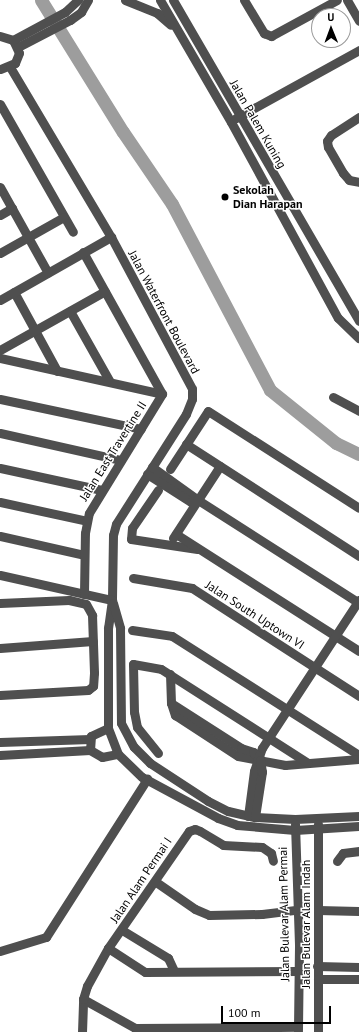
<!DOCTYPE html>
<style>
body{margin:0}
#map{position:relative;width:359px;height:1032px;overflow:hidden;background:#fff;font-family:"PT Sans",sans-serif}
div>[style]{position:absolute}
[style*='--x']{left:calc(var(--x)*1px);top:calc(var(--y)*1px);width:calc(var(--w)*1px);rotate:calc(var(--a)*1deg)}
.river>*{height:13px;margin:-6.5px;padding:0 6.5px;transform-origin:6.5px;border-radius:6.5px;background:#9d9d9d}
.minor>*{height:9px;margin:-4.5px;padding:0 4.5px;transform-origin:4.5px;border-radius:4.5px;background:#4f4f4f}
.dots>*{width:11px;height:11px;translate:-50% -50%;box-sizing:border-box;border:2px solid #fff;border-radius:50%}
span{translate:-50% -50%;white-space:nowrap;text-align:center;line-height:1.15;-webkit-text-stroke:3px #fff;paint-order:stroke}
.street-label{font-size:12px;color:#000}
.poi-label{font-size:12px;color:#000;font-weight:700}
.left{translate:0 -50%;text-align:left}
.north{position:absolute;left:311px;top:8px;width:40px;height:40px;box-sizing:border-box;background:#fff;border:1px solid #999;border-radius:50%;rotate:359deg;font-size:11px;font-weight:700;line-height:16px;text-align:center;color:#000}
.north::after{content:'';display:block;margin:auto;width:14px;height:18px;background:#000;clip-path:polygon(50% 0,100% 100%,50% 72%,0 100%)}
.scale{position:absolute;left:221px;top:1006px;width:110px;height:18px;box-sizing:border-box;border:2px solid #000;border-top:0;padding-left:5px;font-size:12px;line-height:14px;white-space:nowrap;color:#000;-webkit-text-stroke:3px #fff;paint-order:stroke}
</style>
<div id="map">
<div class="river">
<div style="--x:41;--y:0;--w:155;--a:58.2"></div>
<div style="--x:123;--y:132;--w:87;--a:55.8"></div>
<div style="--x:172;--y:204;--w:210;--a:62.2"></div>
<div style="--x:270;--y:390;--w:85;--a:38.8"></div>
<div style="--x:336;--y:443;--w:25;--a:26"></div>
</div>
<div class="minor">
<div style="--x:125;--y:0;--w:35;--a:22"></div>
<div style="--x:157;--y:13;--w:18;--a:41"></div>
<div style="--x:160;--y:0;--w:141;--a:59.8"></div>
<div style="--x:231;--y:122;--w:223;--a:61.4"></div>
<div style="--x:338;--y:318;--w:29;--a:44"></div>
<div style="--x:173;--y:0;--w:371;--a:59.9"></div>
<div style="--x:244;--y:0;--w:39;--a:59"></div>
<div style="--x:264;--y:33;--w:8;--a:23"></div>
<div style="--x:271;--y:36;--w:75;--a:-28.6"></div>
<div style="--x:347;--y:0;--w:24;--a:60"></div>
<div style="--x:0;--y:36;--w:14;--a:17"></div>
<div style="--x:13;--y:40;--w:14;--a:65"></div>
<div style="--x:19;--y:53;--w:11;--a:112"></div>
<div style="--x:15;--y:63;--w:16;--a:158"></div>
<div style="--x:13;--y:40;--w:59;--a:-28.3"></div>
<div style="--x:65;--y:12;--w:18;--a:-43"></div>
<div style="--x:18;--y:47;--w:59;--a:-27.4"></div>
<div style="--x:70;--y:20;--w:14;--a:-36"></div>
<div style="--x:81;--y:12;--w:14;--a:-60"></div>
<div style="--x:10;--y:67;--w:198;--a:59.3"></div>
<div style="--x:111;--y:237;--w:172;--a:61.9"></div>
<div style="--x:192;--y:389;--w:10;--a:90"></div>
<div style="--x:192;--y:399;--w:16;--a:112"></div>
<div style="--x:186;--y:414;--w:130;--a:122.5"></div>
<div style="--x:116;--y:524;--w:11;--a:105"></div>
<div style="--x:113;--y:535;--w:65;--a:90.9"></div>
<div style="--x:112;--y:600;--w:28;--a:98"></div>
<div style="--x:108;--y:628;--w:100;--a:90"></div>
<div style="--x:108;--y:728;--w:28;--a:69"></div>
<div style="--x:118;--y:754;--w:33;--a:44"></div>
<div style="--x:142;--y:777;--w:86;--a:28.3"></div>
<div style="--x:218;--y:818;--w:20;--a:20"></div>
<div style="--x:237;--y:825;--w:58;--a:4.9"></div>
<div style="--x:295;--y:830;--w:64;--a:-3.6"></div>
<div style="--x:0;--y:104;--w:147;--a:60.3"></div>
<div style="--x:359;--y:117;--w:33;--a:147"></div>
<div style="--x:331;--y:135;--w:7;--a:124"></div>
<div style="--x:327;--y:141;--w:6;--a:81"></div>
<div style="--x:328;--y:147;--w:30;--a:60"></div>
<div style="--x:343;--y:173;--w:9;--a:49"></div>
<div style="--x:349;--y:180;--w:10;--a:11"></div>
<div style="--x:236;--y:118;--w:141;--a:-28.9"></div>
<div style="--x:0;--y:187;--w:98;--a:60.8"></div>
<div style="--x:0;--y:215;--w:14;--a:-30"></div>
<div style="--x:83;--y:252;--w:162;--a:60.9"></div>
<div style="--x:0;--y:253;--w:73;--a:-29.4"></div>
<div style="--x:14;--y:292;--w:90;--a:61.4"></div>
<div style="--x:0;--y:300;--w:128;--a:-29.6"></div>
<div style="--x:70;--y:311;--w:81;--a:60.6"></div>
<div style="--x:0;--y:350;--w:120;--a:-29.3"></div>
<div style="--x:0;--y:358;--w:166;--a:12.5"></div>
<div style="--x:333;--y:397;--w:30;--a:28"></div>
<div style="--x:0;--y:399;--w:144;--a:12"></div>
<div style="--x:0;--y:433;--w:124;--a:12.6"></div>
<div style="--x:186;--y:444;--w:206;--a:32.9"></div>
<div style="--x:152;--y:467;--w:57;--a:35.7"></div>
<div style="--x:198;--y:500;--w:191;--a:32.6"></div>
<div style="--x:0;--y:468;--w:104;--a:12.2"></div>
<div style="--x:170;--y:469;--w:69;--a:-56.8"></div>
<div style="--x:208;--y:411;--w:179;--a:32.7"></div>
<div style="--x:147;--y:474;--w:52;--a:32.5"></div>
<div style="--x:191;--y:502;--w:7;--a:-16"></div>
<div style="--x:158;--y:490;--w:46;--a:124.4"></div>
<div style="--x:132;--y:528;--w:11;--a:95"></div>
<div style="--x:131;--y:539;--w:67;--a:8.6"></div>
<div style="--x:0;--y:502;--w:89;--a:12.3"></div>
<div style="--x:176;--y:534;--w:217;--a:32.6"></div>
<div style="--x:0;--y:536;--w:86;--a:12.7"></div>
<div style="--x:173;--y:538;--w:86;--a:-56.9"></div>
<div style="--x:0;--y:575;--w:115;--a:12.6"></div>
<div style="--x:133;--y:578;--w:60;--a:9.6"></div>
<div style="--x:192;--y:588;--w:199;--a:32.9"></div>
<div style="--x:84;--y:594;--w:61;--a:-89.1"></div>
<div style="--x:85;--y:533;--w:20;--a:-79"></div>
<div style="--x:89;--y:513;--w:140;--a:-58.5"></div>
<div style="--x:0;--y:603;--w:69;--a:-2.5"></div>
<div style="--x:69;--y:600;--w:17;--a:13"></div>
<div style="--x:86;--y:604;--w:13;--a:61"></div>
<div style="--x:92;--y:615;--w:58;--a:88"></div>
<div style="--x:94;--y:673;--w:13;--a:94"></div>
<div style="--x:93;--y:686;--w:6;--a:141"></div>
<div style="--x:88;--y:690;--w:88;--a:176.7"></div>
<div style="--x:113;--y:603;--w:26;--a:74"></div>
<div style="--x:120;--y:628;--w:95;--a:89.4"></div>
<div style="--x:121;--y:723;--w:27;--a:62"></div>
<div style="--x:134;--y:747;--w:23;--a:45"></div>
<div style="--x:150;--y:763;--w:69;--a:33.2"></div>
<div style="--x:208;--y:801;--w:22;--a:27"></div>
<div style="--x:228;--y:811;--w:28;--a:13"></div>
<div style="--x:255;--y:817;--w:40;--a:2.9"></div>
<div style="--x:295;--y:819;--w:64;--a:-2.7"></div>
<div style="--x:132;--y:630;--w:40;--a:8.5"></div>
<div style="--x:172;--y:636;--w:222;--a:32.5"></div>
<div style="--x:0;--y:648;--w:93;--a:-4.3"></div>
<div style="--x:170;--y:674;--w:29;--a:88"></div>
<div style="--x:171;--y:703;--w:13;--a:72"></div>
<div style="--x:175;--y:715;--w:75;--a:33.1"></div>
<div style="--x:238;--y:756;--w:48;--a:10.8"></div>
<div style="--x:285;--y:765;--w:74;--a:-4.6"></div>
<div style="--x:171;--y:703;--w:83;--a:32.7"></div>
<div style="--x:241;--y:748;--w:13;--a:18"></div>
<div style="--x:253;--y:752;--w:9;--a:41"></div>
<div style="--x:108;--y:728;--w:19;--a:155"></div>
<div style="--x:91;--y:736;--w:14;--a:94"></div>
<div style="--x:90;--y:750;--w:14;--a:30"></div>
<div style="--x:102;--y:757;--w:16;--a:-11"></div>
<div style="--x:0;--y:742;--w:90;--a:-1.9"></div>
<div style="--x:158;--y:753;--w:33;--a:-129"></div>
<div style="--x:137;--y:727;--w:15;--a:-101"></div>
<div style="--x:134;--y:712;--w:48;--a:-91.2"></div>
<div style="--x:133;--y:664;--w:28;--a:10"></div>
<div style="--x:161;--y:669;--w:174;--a:32.6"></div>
<div style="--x:0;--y:755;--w:90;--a:-3.2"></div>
<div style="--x:248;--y:816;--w:45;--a:-82.4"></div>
<div style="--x:254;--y:771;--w:24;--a:-71"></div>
<div style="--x:262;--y:748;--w:177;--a:-56.8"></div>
<div style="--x:255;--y:817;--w:46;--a:-81.2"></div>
<div style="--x:262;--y:772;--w:12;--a:-99"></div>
<div style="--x:295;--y:824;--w:122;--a:88.1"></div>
<div style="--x:299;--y:946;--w:86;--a:90.7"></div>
<div style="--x:318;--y:824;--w:208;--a:90"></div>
<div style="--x:337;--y:861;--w:10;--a:-53"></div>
<div style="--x:343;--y:853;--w:16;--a:-7"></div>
<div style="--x:156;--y:882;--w:47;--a:34.7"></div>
<div style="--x:195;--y:909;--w:15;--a:23"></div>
<div style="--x:209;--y:915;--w:53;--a:-1.1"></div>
<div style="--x:262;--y:914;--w:34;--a:-7"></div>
<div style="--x:318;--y:910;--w:41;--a:1.4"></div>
<div style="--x:122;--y:930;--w:54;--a:31.3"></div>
<div style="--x:168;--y:958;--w:14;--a:65"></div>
<div style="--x:108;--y:948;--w:44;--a:33"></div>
<div style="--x:145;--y:972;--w:154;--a:-0.4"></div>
<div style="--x:0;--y:951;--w:48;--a:-16.9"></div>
<div style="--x:46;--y:937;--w:188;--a:-57.4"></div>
<div style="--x:317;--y:966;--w:42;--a:1.4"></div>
<div style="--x:318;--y:979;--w:41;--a:0"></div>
<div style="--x:83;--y:999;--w:60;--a:29.1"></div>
<div style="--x:135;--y:1028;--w:163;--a:-0.4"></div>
<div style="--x:82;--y:1032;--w:33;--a:-88"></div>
<div style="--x:83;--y:999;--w:14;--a:-73"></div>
<div style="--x:87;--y:986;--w:43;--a:-61.1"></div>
<div style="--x:108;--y:948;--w:142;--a:-55.3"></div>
<div style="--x:189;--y:831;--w:6;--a:-18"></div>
<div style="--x:195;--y:829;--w:5;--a:22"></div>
<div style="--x:200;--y:831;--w:27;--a:31"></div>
<div style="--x:223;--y:845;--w:39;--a:3"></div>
<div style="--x:262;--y:847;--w:11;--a:34"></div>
<div style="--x:271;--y:853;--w:8;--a:76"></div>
</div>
<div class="dots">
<div style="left:225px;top:197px;background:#000"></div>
</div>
<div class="street-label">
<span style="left:258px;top:124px;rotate:60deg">Jalan Palem Kuning</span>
<span style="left:164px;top:312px;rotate:62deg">Jalan Waterfront Boulevard</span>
<span style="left:113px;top:451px;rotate:-58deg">Jalan East Travertine II</span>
<span style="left:255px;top:615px;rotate:33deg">Jalan South Uptown VI</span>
<span style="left:141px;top:880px;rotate:-56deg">Jalan Alam Permai I</span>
<span style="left:284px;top:914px;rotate:-91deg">Jalan Bulevar Alam Permai</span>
<span style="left:306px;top:924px;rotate:-90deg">Jalan Bulevar Alam Indah</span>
</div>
<div class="poi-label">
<span class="left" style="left:233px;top:197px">Sekolah<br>Dian Harapan</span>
</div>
<div class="north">U</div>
<div class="scale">100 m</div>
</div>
